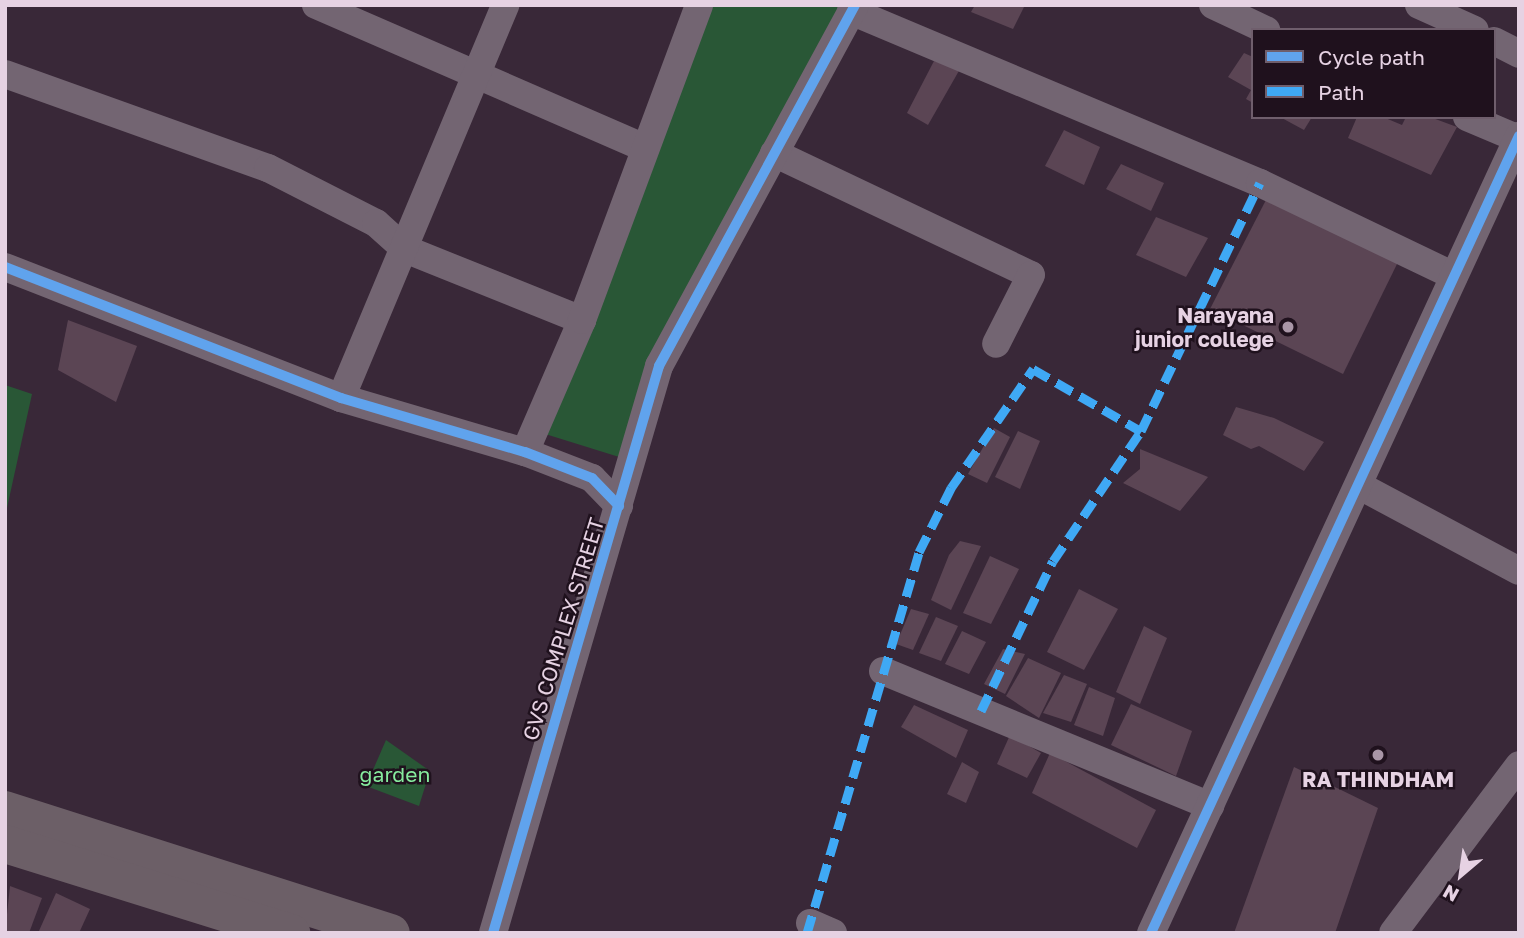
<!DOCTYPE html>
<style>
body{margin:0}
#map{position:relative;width:1524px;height:938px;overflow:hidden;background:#392838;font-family:"Golos Text",sans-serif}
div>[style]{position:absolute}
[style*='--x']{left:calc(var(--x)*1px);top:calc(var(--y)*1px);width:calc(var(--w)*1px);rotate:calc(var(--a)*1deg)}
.green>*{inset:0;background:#295736}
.building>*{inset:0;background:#5b4554}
.minor>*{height:28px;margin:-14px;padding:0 14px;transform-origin:14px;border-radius:14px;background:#736572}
.primary>*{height:38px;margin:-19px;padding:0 19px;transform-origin:19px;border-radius:19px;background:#6c5f67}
.quiet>*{height:9px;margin-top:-4.5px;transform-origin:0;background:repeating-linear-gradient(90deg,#3fa9f5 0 18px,transparent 0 27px)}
.cycleway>*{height:10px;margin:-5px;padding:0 5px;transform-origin:5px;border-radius:5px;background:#60a3ed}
.dots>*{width:19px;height:19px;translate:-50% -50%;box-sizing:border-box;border:4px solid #1f111d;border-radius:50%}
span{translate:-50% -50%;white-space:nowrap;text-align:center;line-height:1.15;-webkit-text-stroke:5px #1f111d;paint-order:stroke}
.poi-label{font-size:21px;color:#e6d2e3;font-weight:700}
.right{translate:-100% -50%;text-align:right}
.street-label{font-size:21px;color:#e6d2e3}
.park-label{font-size:21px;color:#86eb9e}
.frame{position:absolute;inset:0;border:7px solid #e6d2e3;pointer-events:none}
.legend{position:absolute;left:1251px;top:28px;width:245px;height:91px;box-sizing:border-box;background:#1f111d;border:2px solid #6f5e6c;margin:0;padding:9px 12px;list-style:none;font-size:21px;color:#e6d2e3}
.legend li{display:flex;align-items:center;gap:14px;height:35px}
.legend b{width:35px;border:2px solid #6f5e6c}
.north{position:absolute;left:1426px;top:840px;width:70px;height:70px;-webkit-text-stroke:5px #1f111d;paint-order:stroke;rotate:209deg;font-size:19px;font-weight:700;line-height:28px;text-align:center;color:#e6d2e3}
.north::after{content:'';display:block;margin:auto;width:24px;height:32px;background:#e6d2e3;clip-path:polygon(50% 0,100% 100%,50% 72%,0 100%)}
</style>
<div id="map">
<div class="green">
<div style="clip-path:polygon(702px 5px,849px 5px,733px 229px,632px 461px,542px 433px)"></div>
<div style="clip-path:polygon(5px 385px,32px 394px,5px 517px)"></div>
<div style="clip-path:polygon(386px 740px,430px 771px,419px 806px,366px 786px)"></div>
</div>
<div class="building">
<div style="clip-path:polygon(975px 5px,1025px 5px,1013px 29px,971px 12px)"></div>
<div style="clip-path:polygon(1244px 53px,1253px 57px,1253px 103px,1246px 99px,1251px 90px,1228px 77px)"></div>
<div style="clip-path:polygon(934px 61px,960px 69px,928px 125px,907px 113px)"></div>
<div style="clip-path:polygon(1280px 117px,1312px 117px,1304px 130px)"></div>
<div style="clip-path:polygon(1357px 117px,1383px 117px,1402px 125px,1406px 117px,1430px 117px,1457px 127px,1431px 175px,1348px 138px)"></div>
<div style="clip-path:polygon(1064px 130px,1100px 147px,1084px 185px,1045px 166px)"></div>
<div style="clip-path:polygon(1121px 164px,1164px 183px,1151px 211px,1106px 189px)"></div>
<div style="clip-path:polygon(1268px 196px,1398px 262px,1343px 374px,1210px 309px)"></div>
<div style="clip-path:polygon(1156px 217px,1208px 238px,1186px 277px,1136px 255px)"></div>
<div style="clip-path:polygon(68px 320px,137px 346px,116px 402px,58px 370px)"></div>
<div style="clip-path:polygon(1236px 407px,1274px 418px,1324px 442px,1304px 471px,1259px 446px,1251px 449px,1223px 435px)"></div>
<div style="clip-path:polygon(994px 428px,1010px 437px,987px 483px,968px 474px)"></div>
<div style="clip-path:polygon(1018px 431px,1040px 441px,1020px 489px,995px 477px)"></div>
<div style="clip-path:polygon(1140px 449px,1208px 477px,1180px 511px,1123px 483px,1140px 469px)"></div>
<div style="clip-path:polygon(960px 541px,981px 546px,951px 610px,931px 600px,949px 555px)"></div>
<div style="clip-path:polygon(990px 556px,1019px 569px,991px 624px,963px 613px)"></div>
<div style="clip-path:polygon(1079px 589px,1118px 609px,1084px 670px,1047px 652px)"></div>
<div style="clip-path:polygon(911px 609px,929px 614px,913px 650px,896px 644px)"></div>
<div style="clip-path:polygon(936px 617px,958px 626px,941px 661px,919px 653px)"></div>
<div style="clip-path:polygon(1144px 626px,1167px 638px,1140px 704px,1116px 692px)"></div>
<div style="clip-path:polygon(962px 631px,986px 642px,969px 674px,945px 664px)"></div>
<div style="clip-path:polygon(1003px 649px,1025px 654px,1005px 694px,984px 684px)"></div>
<div style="clip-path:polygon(1028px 658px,1061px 673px,1039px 718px,1006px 696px)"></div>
<div style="clip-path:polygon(1064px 675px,1087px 684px,1071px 722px,1043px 713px)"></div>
<div style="clip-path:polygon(1089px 687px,1115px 698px,1103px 736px,1074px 725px)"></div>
<div style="clip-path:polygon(1131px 704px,1192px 731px,1176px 776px,1111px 745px)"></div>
<div style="clip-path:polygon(914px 705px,968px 730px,956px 758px,901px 727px)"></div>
<div style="clip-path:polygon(1010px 735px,1041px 753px,1027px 778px,997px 764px)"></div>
<div style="clip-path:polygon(1050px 753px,1156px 810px,1137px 848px,1032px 793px)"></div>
<div style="clip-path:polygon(962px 762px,979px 772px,966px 803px,947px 794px)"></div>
<div style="clip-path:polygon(1294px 767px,1378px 808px,1335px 933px,1234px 933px)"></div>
<div style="clip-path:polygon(10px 886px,42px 898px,29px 933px,5px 933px)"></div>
<div style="clip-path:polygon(56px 893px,90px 909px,79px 933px,38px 933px)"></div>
</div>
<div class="minor">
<div style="--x:316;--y:5;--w:357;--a:23.5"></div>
<div style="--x:1213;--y:5;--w:59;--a:25.3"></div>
<div style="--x:1419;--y:5;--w:61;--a:24.1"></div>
<div style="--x:851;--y:11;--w:444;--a:22.8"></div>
<div style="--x:1260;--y:183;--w:215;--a:25.6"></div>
<div style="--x:1494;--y:41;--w:28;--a:27"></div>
<div style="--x:5;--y:74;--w:279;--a:19.7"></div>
<div style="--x:268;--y:168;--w:121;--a:27"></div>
<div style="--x:376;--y:223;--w:39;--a:42"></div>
<div style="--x:405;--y:249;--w:191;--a:21.9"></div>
<div style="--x:1467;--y:117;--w:56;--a:22.9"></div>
<div style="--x:774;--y:153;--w:284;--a:25.4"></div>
<div style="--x:1031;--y:275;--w:77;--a:116.9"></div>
<div style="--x:5;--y:267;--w:361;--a:21.3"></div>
<div style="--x:341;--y:398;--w:192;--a:16.4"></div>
<div style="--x:525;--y:452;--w:72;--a:21.2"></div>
<div style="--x:592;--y:478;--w:39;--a:46"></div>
<div style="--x:341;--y:398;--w:426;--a:-67.3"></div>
<div style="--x:525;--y:452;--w:144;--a:-66.6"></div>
<div style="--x:582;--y:320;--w:336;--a:-69.6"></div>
<div style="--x:1360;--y:486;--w:180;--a:28.1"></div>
<div style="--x:883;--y:671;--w:354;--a:22.4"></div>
<div style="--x:810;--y:923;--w:25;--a:23"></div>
<div style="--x:493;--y:933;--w:591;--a:-73.68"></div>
<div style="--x:659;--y:366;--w:411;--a:-61.5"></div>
<div style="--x:1151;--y:933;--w:878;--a:-65.22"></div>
<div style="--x:1393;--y:933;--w:210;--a:-53.1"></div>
</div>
<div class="primary">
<div style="--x:5;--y:810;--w:405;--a:17.7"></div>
<div style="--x:5;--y:844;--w:300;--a:17.3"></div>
</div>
<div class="quiet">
<div style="--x:981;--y:711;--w:166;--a:-64.4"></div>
<div style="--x:1053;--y:561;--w:157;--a:-55.9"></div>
<div style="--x:807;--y:933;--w:397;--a:-73.6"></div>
<div style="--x:919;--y:552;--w:72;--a:-63.4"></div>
<div style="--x:951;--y:488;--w:145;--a:-55.4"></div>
<div style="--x:1033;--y:369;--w:125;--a:29.9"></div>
<div style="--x:1141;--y:431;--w:275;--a:-64.4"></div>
</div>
<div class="cycleway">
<div style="--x:5;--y:267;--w:361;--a:21.3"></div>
<div style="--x:341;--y:398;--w:192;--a:16.4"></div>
<div style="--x:525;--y:452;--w:72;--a:21.2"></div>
<div style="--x:592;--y:478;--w:39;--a:46"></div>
<div style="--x:493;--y:933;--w:591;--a:-73.68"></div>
<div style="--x:659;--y:366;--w:411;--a:-61.5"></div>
<div style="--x:1151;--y:933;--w:878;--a:-65.22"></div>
</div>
<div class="dots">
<div style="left:1288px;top:327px;background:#a996a7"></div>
<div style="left:1378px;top:755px;background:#a996a7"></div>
</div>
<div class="poi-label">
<span class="right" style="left:1274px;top:327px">Narayana<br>junior college</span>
<span style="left:1378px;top:779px">RA THINDHAM</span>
</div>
<div class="street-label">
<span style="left:563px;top:629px;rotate:-73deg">GVS COMPLEX STREET</span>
</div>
<div class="park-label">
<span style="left:395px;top:774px">garden</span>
</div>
<div class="frame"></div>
<ul class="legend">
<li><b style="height:9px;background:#60a3ed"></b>Cycle path</li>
<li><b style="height:9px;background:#3fa9f5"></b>Path</li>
</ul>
<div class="north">N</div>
</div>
